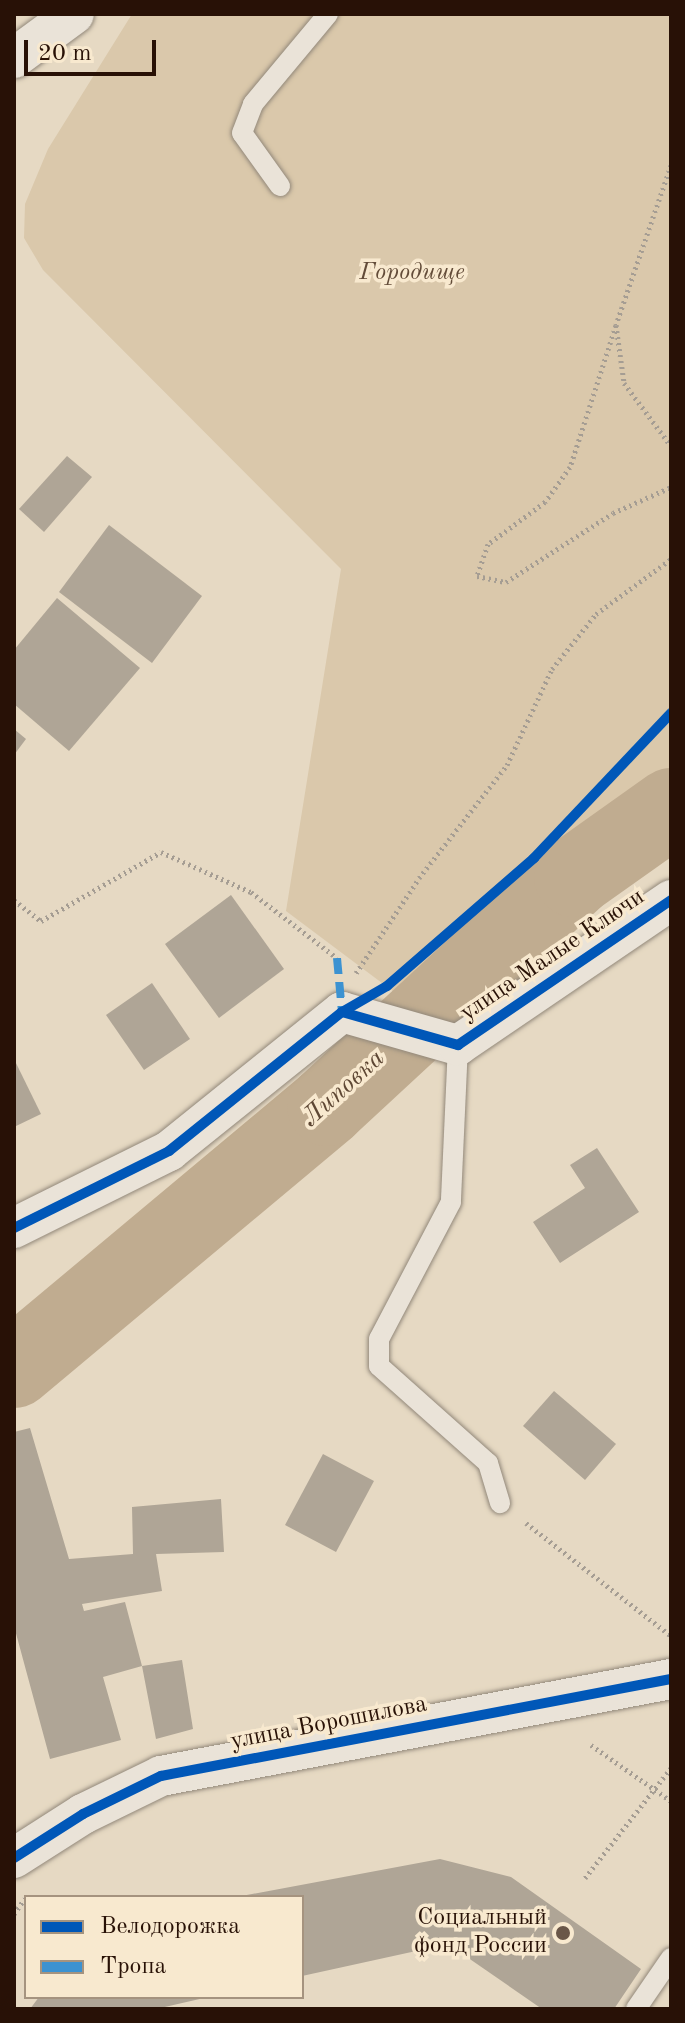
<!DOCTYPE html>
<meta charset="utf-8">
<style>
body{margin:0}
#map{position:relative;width:685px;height:2023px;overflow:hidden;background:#e6d9c3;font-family:"Old Standard TT",serif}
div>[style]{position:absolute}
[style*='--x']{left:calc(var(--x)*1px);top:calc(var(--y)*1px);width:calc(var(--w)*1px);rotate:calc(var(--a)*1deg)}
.green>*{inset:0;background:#dac8ab}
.river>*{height:80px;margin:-40px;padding:0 40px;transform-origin:40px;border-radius:40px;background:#c0ac90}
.building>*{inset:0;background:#afa596}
.path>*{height:5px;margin-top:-2.5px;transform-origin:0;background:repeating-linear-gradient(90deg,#a59d93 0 2px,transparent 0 6px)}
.roads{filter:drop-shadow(0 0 2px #92887a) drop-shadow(0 0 2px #92887a)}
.lane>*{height:20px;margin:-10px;padding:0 10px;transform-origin:10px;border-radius:10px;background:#eae3d8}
.street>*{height:40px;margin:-20px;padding:0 20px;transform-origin:20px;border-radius:20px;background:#eae3d8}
.quiet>*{height:8px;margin-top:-4px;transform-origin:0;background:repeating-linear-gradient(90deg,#3c92d1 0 16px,transparent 0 24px)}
.cycleway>*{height:10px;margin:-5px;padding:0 5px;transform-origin:5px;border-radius:5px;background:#0057b8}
.dots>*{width:22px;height:22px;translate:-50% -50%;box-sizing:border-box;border:4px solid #f8e9cf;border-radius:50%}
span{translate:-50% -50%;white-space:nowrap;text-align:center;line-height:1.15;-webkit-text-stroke:7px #f8e9cf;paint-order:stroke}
.park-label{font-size:24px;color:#634c39;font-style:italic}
.street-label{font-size:24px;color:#281106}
.poi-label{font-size:24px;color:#281106}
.right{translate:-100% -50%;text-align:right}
.water-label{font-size:26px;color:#5e4734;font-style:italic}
.frame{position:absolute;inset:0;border:16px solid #281106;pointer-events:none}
.legend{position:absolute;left:24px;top:1895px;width:280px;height:104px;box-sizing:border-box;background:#f8e9cf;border:2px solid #a5937f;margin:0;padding:10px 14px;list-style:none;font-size:24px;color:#281106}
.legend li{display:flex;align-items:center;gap:16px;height:40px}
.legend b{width:40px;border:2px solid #a5937f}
.scale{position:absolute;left:24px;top:40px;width:132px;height:36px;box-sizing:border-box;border:4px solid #281106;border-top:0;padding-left:10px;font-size:24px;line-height:28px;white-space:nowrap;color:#281106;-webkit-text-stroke:6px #f8e9cf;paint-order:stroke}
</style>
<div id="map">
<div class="green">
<div style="clip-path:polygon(132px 14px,671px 14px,671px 796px,398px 995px,286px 911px,341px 569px,43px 270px,24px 238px,25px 204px,48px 149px)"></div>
</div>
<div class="river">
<div style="--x:14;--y:1368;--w:408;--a:-39.9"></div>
<div style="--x:327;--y:1106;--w:337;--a:-42.8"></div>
<div style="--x:574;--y:877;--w:119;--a:-35.4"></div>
</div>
<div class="building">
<div style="clip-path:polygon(67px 456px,92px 477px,44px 532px,19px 509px)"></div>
<div style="clip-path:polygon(109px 525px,202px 596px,152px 663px,59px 592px)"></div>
<div style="clip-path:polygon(57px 598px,140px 668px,69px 751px,14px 704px,14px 650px)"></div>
<div style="clip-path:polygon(14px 729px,26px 739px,14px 755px)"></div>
<div style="clip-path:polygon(231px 895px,284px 969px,219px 1018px,165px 944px)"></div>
<div style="clip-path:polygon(152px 983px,190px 1039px,144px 1070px,106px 1015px)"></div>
<div style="clip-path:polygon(14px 1059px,41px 1114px,14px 1127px)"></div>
<div style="clip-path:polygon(597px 1148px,639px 1212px,560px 1263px,533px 1222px,585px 1188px,570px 1165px)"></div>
<div style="clip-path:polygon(554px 1391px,616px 1444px,585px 1480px,523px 1426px)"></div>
<div style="clip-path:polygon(30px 1428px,69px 1559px,133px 1554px,132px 1507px,221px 1499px,224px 1552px,156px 1554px,162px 1591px,82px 1604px,84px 1611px,125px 1602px,142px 1666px,182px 1660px,193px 1729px,156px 1739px,142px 1666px,103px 1677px,121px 1740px,50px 1759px,14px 1626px,14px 1432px)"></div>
<div style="clip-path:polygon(323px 1454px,374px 1481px,336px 1552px,285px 1525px)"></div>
<div style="clip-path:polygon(440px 1859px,511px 1877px,641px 1969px,614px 2009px,542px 2009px,448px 1944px,302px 1976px,302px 1897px,236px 1897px)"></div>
<div style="clip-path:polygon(39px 1997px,204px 1997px,204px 1998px,156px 2009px,30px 2009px)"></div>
</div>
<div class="path">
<div style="--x:671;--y:165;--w:169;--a:109"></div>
<div style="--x:616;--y:325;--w:59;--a:82.1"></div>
<div style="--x:624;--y:383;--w:79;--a:53.3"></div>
<div style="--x:616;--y:325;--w:149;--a:107.9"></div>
<div style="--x:570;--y:467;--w:43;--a:125.5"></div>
<div style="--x:545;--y:502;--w:71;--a:143.6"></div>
<div style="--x:488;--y:544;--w:34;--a:109"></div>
<div style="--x:477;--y:576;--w:30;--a:12"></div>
<div style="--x:506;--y:582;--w:127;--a:-32.8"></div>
<div style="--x:613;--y:513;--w:64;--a:-24.1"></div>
<div style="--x:14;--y:900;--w:34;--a:38"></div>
<div style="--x:41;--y:921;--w:138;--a:-29.9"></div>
<div style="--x:161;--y:852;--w:98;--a:24"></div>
<div style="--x:251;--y:892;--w:108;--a:37.5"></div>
<div style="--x:356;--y:973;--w:114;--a:-56.4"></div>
<div style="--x:419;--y:878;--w:143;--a:-52.1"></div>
<div style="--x:507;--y:765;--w:106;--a:-64.9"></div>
<div style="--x:552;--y:669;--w:70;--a:-51.3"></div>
<div style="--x:596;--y:614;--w:93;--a:-36.3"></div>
<div style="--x:526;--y:1523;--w:184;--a:37.9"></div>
<div style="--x:591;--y:1745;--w:98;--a:35"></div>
<div style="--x:585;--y:1878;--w:140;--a:-52"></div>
<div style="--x:14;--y:1914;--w:19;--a:-55"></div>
</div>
<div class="roads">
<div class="lane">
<div style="--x:280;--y:186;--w:65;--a:-125.6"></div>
<div style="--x:242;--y:133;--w:31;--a:-69"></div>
<div style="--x:253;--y:104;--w:117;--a:-50.2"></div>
<div style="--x:458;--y:1045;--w:157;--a:92.6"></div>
<div style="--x:451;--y:1202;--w:155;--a:117.7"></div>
<div style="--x:379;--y:1339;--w:27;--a:90"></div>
<div style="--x:379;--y:1366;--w:146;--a:41.7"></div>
<div style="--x:488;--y:1463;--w:42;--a:73.3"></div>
<div style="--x:636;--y:2009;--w:62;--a:-55.5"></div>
</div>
<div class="street">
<div style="--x:14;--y:58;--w:74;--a:-36.3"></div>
<div style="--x:14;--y:1228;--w:173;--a:-26.4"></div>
<div style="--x:169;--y:1151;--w:222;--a:-38.8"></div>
<div style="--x:342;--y:1012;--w:121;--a:15.9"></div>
<div style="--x:458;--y:1045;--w:258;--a:-34.2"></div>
<div style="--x:14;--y:1858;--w:82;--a:-32.5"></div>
<div style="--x:83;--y:1814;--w:87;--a:-26"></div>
<div style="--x:161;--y:1776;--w:519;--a:-10.77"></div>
</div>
</div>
<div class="quiet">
<div style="--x:337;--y:958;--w:54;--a:84.7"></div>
</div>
<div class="cycleway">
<div style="--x:342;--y:1012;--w:121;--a:15.9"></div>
<div style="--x:458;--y:1045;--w:258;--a:-34.2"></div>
<div style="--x:14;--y:1228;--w:173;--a:-26.4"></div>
<div style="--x:169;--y:1151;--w:222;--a:-38.8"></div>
<div style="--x:342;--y:1012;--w:52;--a:-30"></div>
<div style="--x:387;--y:986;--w:195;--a:-41"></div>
<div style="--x:534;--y:858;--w:199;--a:-46.6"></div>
<div style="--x:14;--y:1858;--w:82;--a:-32.5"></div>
<div style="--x:83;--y:1814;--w:87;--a:-26"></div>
<div style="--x:161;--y:1776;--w:519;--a:-10.77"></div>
</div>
<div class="dots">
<div style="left:563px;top:1933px;background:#6a5748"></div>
</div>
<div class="park-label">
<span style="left:412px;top:274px">Городище</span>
</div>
<div class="street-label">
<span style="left:553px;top:956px;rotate:-34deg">улица Малые Ключи</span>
<span style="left:329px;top:1724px;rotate:-11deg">улица Ворошилова</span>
</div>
<div class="poi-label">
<span class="right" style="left:547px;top:1933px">Социальный<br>фонд России</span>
</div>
<div class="water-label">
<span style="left:344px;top:1089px;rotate:-42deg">Липовка</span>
</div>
<div class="frame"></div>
<ul class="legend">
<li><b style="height:10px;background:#0057b8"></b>Велодорожка</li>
<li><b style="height:10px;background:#3c92d1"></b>Тропа</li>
</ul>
<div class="scale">20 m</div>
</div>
